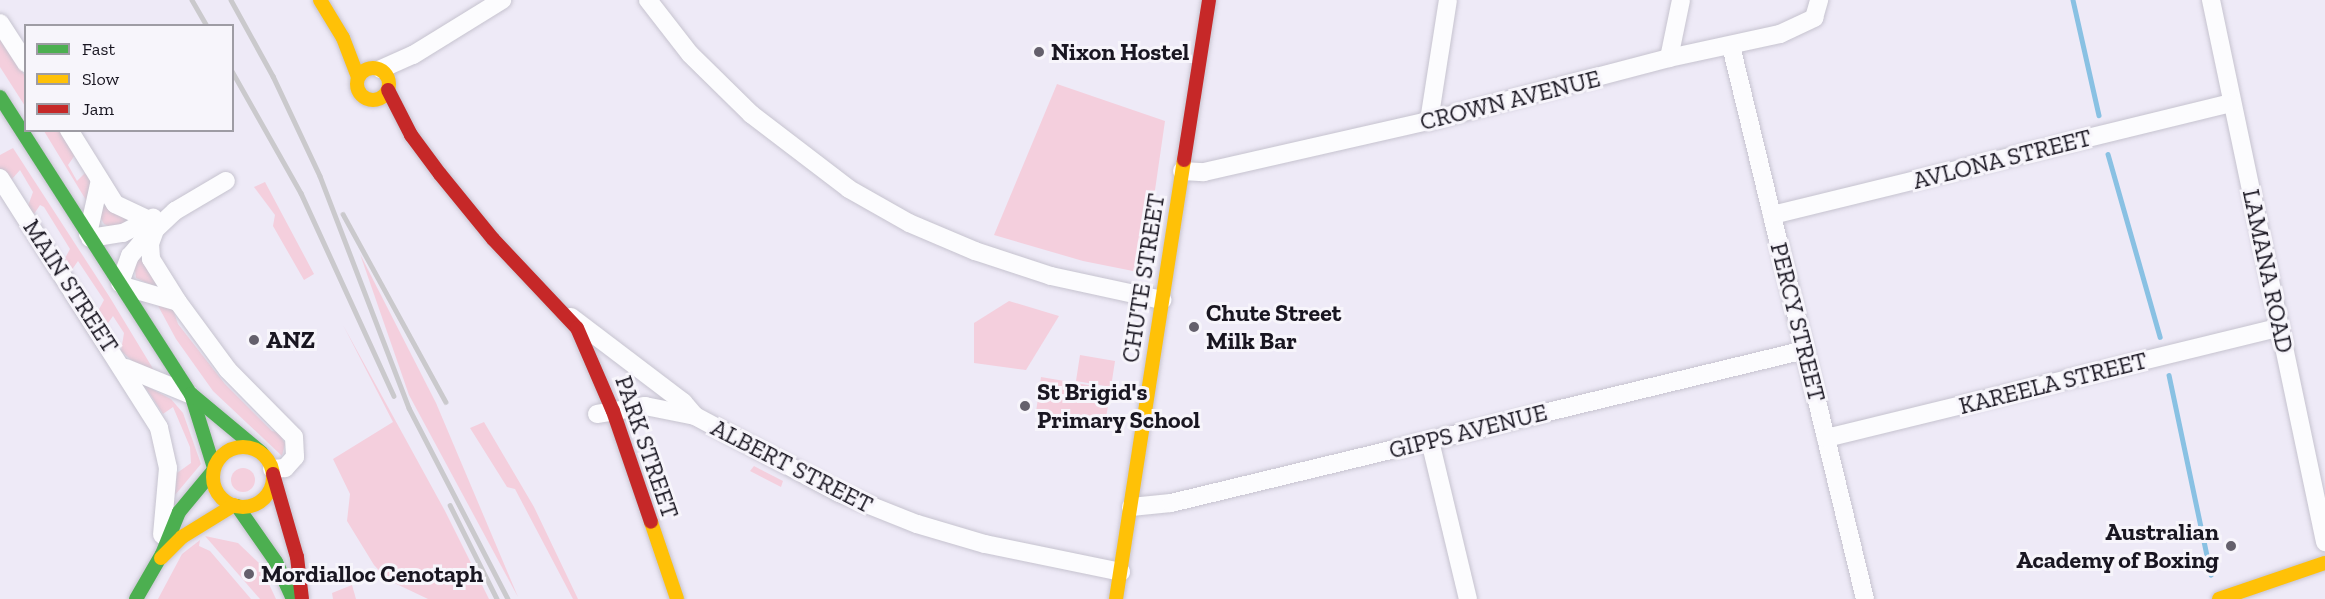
<!DOCTYPE html>
<style>
body{margin:0}
#map{position:relative;width:2325px;height:599px;overflow:hidden;background:#eeeaf7;font-family:"Zilla Slab",serif}
div>[style]{position:absolute}
[style*='--x']{left:calc(var(--x)*1px);top:calc(var(--y)*1px);width:calc(var(--w)*1px);rotate:calc(var(--a)*1deg)}
.green>*{inset:0;background:#f4cfdd}
.round{border-radius:50%}
.stream>*{height:4.5px;margin:-2.25px;padding:0 2.25px;transform-origin:2.25px;border-radius:2.25px;background:#89c1e3}
.roads{filter:drop-shadow(0 0 2px #c6c3cf) drop-shadow(0 0 2px #c6c3cf)}
.street>*{height:18px;margin:-9px;padding:0 9px;transform-origin:9px;border-radius:9px;background:#fcfcfe}
.fast>*{height:14px;margin:-7px;padding:0 7px;transform-origin:7px;border-radius:7px;background:#4caf50}
.slow>*{height:14px;margin:-7px;padding:0 7px;transform-origin:7px;border-radius:7px;background:#ffc107}
.slow>.ring{margin:-7px;padding:0;box-sizing:content-box;background:none;border:14px solid #ffc107;border-radius:50%}
.jam>*{height:14px;margin:-7px;padding:0 7px;transform-origin:7px;border-radius:7px;background:#c62828}
.rail>*{height:4.5px;margin:-2.25px;padding:0 2.25px;transform-origin:2.25px;border-radius:2.25px;background:#cac9cc}
.dots>*{width:16px;height:16px;translate:-50% -50%;box-sizing:border-box;border:3px solid #f7f5fb;border-radius:50%}
span{translate:-50% -50%;white-space:nowrap;text-align:center;line-height:1.15;-webkit-text-stroke:6px #f7f5fb;paint-order:stroke}
.poi-label{font-size:24px;color:#191621;font-weight:700}
.left{translate:0 -50%;text-align:left}
.right{translate:-100% -50%;text-align:right}
.street-label{font-size:24px;color:#191621}
.legend{position:absolute;left:24px;top:24px;width:210px;height:108px;box-sizing:border-box;background:#f7f5fb;border:2px solid #9e9ca4;margin:0;padding:8px 10px;list-style:none;font-size:18px;color:#191621}
.legend li{display:flex;align-items:center;gap:12px;height:30px}
.legend b{width:30px;border:2px solid #9e9ca4}
</style>
<div id="map">
<div class="green">
<div style="clip-path:polygon(0 37px,25px 76px,25px 106px,0 67px)"></div>
<div style="clip-path:polygon(1057px 84px,1165px 121px,1143px 273px,1083px 261px,994px 235px)"></div>
<div style="clip-path:polygon(44px 131px,61px 131px,75px 155px,68px 165px,77px 181px,85px 173px,94px 183px,89px 205px)"></div>
<div style="clip-path:polygon(13px 148px,109px 296px,155px 372px,137px 365px,121px 351px,124px 333px,113px 316px,106px 326px,97px 313px,104px 300px,78px 261px,71px 271px,63px 262px,70px 249px,44px 207px,40px 205px,34px 214px,28px 206px,33px 192px,20px 170px,12px 179px,0 169px,0 155px)"></div>
<div style="clip-path:polygon(265px 182px,314px 274px,304px 280px,273px 226px,275px 215px,254px 187px)"></div>
<div style="clip-path:polygon(104px 201px,131px 221px,112px 228px,104px 224px,100px 217px)"></div>
<div style="clip-path:polygon(142px 250px,161px 289px,136px 278px,134px 262px)"></div>
<div style="clip-path:polygon(360px 254px,436px 403px,518px 597px,409px 395px)"></div>
<div style="clip-path:polygon(1009px 301px,1059px 316px,1026px 370px,974px 363px,974px 323px)"></div>
<div style="clip-path:polygon(156px 302px,173px 309px,178px 324px,225px 384px,272px 431px,279px 433px,285px 444px,282px 456px,213px 391px,176px 339px)"></div>
<div style="clip-path:polygon(343px 325px,445px 511px,489px 599px,428px 599px,388px 580px,374px 565px,347px 521px,350px 494px,333px 459px,393px 422px)"></div>
<div style="clip-path:polygon(1080px 355px,1115px 361px,1111px 387px,1076px 381px)"></div>
<div style="clip-path:polygon(1041px 377px,1111px 389px,1105px 423px,1036px 412px)"></div>
<div style="clip-path:polygon(144px 385px,171px 399px,183px 413px,201px 464px,175px 495px,177px 473px,191px 463px,190px 447px,173px 407px,163px 414px)"></div>
<div style="clip-path:polygon(484px 422px,534px 507px,578px 599px,573px 599px,515px 489px,507px 487px,470px 428px)"></div>
<div style="clip-path:polygon(754px 466px,783px 481px,781px 487px,750px 471px)"></div>
<div class="round" style="left:231px;top:468px;width:24px;height:24px"></div>
<div style="clip-path:polygon(205px 536px,238px 543px,259px 563px,276px 599px,260px 599px)"></div>
<div style="clip-path:polygon(200px 540px,199px 546px,210px 551px,251px 599px,158px 599px,182px 554px)"></div>
<div style="clip-path:polygon(352px 585px,356px 599px,333px 599px,332px 593px)"></div>
</div>
<div class="stream">
<div style="--x:2073;--y:0;--w:118;--a:77.3"></div>
<div style="--x:2108;--y:154;--w:190;--a:74.1"></div>
<div style="--x:2169;--y:375;--w:204;--a:78.1"></div>
</div>
<div class="roads">
<div class="street">
<div style="--x:648;--y:0;--w:68;--a:52.1"></div>
<div style="--x:690;--y:54;--w:86;--a:44.5"></div>
<div style="--x:751;--y:114;--w:123;--a:37.4"></div>
<div style="--x:849;--y:189;--w:69;--a:29.5"></div>
<div style="--x:909;--y:223;--w:72;--a:23"></div>
<div style="--x:975;--y:251;--w:80;--a:18.2"></div>
<div style="--x:1051;--y:276;--w:114;--a:12.2"></div>
<div style="--x:2211;--y:0;--w:554;--a:78.12"></div>
<div style="--x:0;--y:23;--w:48;--a:57"></div>
<div style="--x:1731;--y:46;--w:569;--a:76.38"></div>
<div style="--x:1669;--y:58;--w:59;--a:-78.3"></div>
<div style="--x:381;--y:69;--w:35;--a:-24"></div>
<div style="--x:413;--y:55;--w:105;--a:-31.7"></div>
<div style="--x:1429;--y:121;--w:122;--a:-81.1"></div>
<div style="--x:69;--y:130;--w:87;--a:58.1"></div>
<div style="--x:115;--y:204;--w:38;--a:25"></div>
<div style="--x:1182;--y:171;--w:22;--a:3"></div>
<div style="--x:1204;--y:172;--w:231;--a:-12.8"></div>
<div style="--x:1429;--y:121;--w:248;--a:-14.7"></div>
<div style="--x:1669;--y:58;--w:114;--a:-12.2"></div>
<div style="--x:1780;--y:34;--w:38;--a:-25"></div>
<div style="--x:1814;--y:18;--w:19;--a:-74"></div>
<div style="--x:0;--y:178;--w:296;--a:57.5"></div>
<div style="--x:159;--y:428;--w:41;--a:77.3"></div>
<div style="--x:168;--y:468;--w:67;--a:95.1"></div>
<div style="--x:1772;--y:215;--w:473;--a:-13.7"></div>
<div style="--x:155;--y:230;--w:15;--a:110"></div>
<div style="--x:150;--y:244;--w:15;--a:86"></div>
<div style="--x:151;--y:259;--w:51;--a:57.9"></div>
<div style="--x:178;--y:302;--w:84;--a:53.7"></div>
<div style="--x:228;--y:370;--w:94;--a:45.4"></div>
<div style="--x:294;--y:437;--w:20;--a:87"></div>
<div style="--x:295;--y:457;--w:15;--a:132"></div>
<div style="--x:285;--y:468;--w:13;--a:176"></div>
<div style="--x:88;--y:234;--w:55;--a:-77.5"></div>
<div style="--x:90;--y:238;--w:33;--a:-9"></div>
<div style="--x:123;--y:233;--w:34;--a:-27"></div>
<div style="--x:120;--y:283;--w:29;--a:-70"></div>
<div style="--x:130;--y:256;--w:17;--a:-50"></div>
<div style="--x:141;--y:243;--w:47;--a:-43.3"></div>
<div style="--x:175;--y:211;--w:59;--a:-30.5"></div>
<div style="--x:123;--y:286;--w:57;--a:16.2"></div>
<div style="--x:571;--y:317;--w:141;--a:37.2"></div>
<div style="--x:683;--y:402;--w:18;--a:49"></div>
<div style="--x:695;--y:416;--w:163;--a:28.1"></div>
<div style="--x:839;--y:493;--w:84;--a:21.7"></div>
<div style="--x:917;--y:524;--w:71;--a:16.4"></div>
<div style="--x:985;--y:544;--w:139;--a:11.6"></div>
<div style="--x:126;--y:368;--w:68;--a:22.4"></div>
<div style="--x:597;--y:414;--w:49;--a:-9.5"></div>
<div style="--x:645;--y:406;--w:51;--a:11.3"></div>
<div style="--x:1826;--y:438;--w:467;--a:-13.7"></div>
<div style="--x:1430;--y:441;--w:163;--a:76.5"></div>
<div style="--x:1131;--y:507;--w:40;--a:-5.7"></div>
<div style="--x:1171;--y:503;--w:652;--a:-13.57"></div>
</div>
<div class="fast">
<div style="--x:0;--y:97;--w:353;--a:57.3"></div>
<div style="--x:191;--y:394;--w:77;--a:72.7"></div>
<div style="--x:191;--y:394;--w:92;--a:39.7"></div>
<div style="--x:237;--y:506;--w:68;--a:55.1"></div>
<div style="--x:276;--y:562;--w:41;--a:65.3"></div>
<div style="--x:136;--y:599;--w:52;--a:-60"></div>
<div style="--x:162;--y:554;--w:45;--a:-68"></div>
<div style="--x:179;--y:512;--w:53;--a:-50.3"></div>
</div>
<div class="slow">
<div style="--x:320;--y:0;--w:44;--a:58.8"></div>
<div style="--x:343;--y:38;--w:42;--a:69"></div>
<div class="ring" style="left:357px;top:68px;width:18px;height:18px"></div>
<div class="ring" style="left:213px;top:447px;width:46px;height:46px"></div>
<div style="--x:651;--y:522;--w:81;--a:71.3"></div>
<div style="--x:161;--y:558;--w:30;--a:-45"></div>
<div style="--x:182;--y:537;--w:61;--a:-31.6"></div>
<div style="--x:1116;--y:599;--w:444;--a:-81.2"></div>
<div style="--x:2219;--y:599;--w:112;--a:-18.8"></div>
</div>
<div class="jam">
<div style="--x:388;--y:90;--w:51;--a:62.9"></div>
<div style="--x:411;--y:135;--w:49;--a:53.4"></div>
<div style="--x:440;--y:174;--w:84;--a:50.8"></div>
<div style="--x:493;--y:239;--w:122;--a:46.7"></div>
<div style="--x:577;--y:328;--w:90;--a:66.6"></div>
<div style="--x:613;--y:411;--w:117;--a:71.1"></div>
<div style="--x:1184;--y:160;--w:162;--a:-81.1"></div>
<div style="--x:273;--y:474;--w:86;--a:73.9"></div>
<div style="--x:297;--y:557;--w:42;--a:83.2"></div>
</div>
</div>
<div class="rail">
<div style="--x:192;--y:0;--w:30;--a:60"></div>
<div style="--x:231;--y:0;--w:87;--a:61.1"></div>
<div style="--x:273;--y:76;--w:110;--a:64.8"></div>
<div style="--x:320;--y:176;--w:248;--a:69"></div>
<div style="--x:409;--y:408;--w:215;--a:62.6"></div>
<div style="--x:232;--y:71;--w:140;--a:60.5"></div>
<div style="--x:301;--y:193;--w:223;--a:65.4"></div>
<div style="--x:343;--y:214;--w:214;--a:61.3"></div>
<div style="--x:450;--y:505;--w:105;--a:63.4"></div>
</div>
<div class="dots">
<div style="left:1039px;top:52px;background:#64606c"></div>
<div style="left:1194px;top:327px;background:#64606c"></div>
<div style="left:254px;top:340px;background:#64606c"></div>
<div style="left:1025px;top:406px;background:#64606c"></div>
<div style="left:2231px;top:546px;background:#64606c"></div>
<div style="left:249px;top:574px;background:#64606c"></div>
</div>
<div class="poi-label">
<span class="left" style="left:1051px;top:52px">Nixon Hostel</span>
<span class="left" style="left:1206px;top:327px">Chute Street<br>Milk Bar</span>
<span class="left" style="left:266px;top:340px">ANZ</span>
<span class="left" style="left:1037px;top:406px">St Brigid's<br>Primary School</span>
<span class="right" style="left:2219px;top:546px">Australian<br>Academy of Boxing</span>
<span class="left" style="left:261px;top:574px">Mordialloc Cenotaph</span>
</div>
<div class="street-label">
<span style="left:1510px;top:100px;rotate:-14deg">CROWN AVENUE</span>
<span style="left:2002px;top:159px;rotate:-14deg">AVLONA STREET</span>
<span style="left:2268px;top:271px;rotate:78deg">LAMANA ROAD</span>
<span style="left:1143px;top:278px;rotate:-81deg">CHUTE STREET</span>
<span style="left:71px;top:286px;rotate:57deg">MAIN STREET</span>
<span style="left:1798px;top:322px;rotate:76deg">PERCY STREET</span>
<span style="left:2053px;top:383px;rotate:-14deg">KAREELA STREET</span>
<span style="left:1468px;top:431px;rotate:-14deg">GIPPS AVENUE</span>
<span style="left:647px;top:447px;rotate:71deg">PARK STREET</span>
<span style="left:792px;top:466px;rotate:27deg">ALBERT STREET</span>
</div>
<ul class="legend">
<li><b style="height:8px;background:#4caf50"></b>Fast</li>
<li><b style="height:8px;background:#ffc107"></b>Slow</li>
<li><b style="height:8px;background:#c62828"></b>Jam</li>
</ul>
</div>
